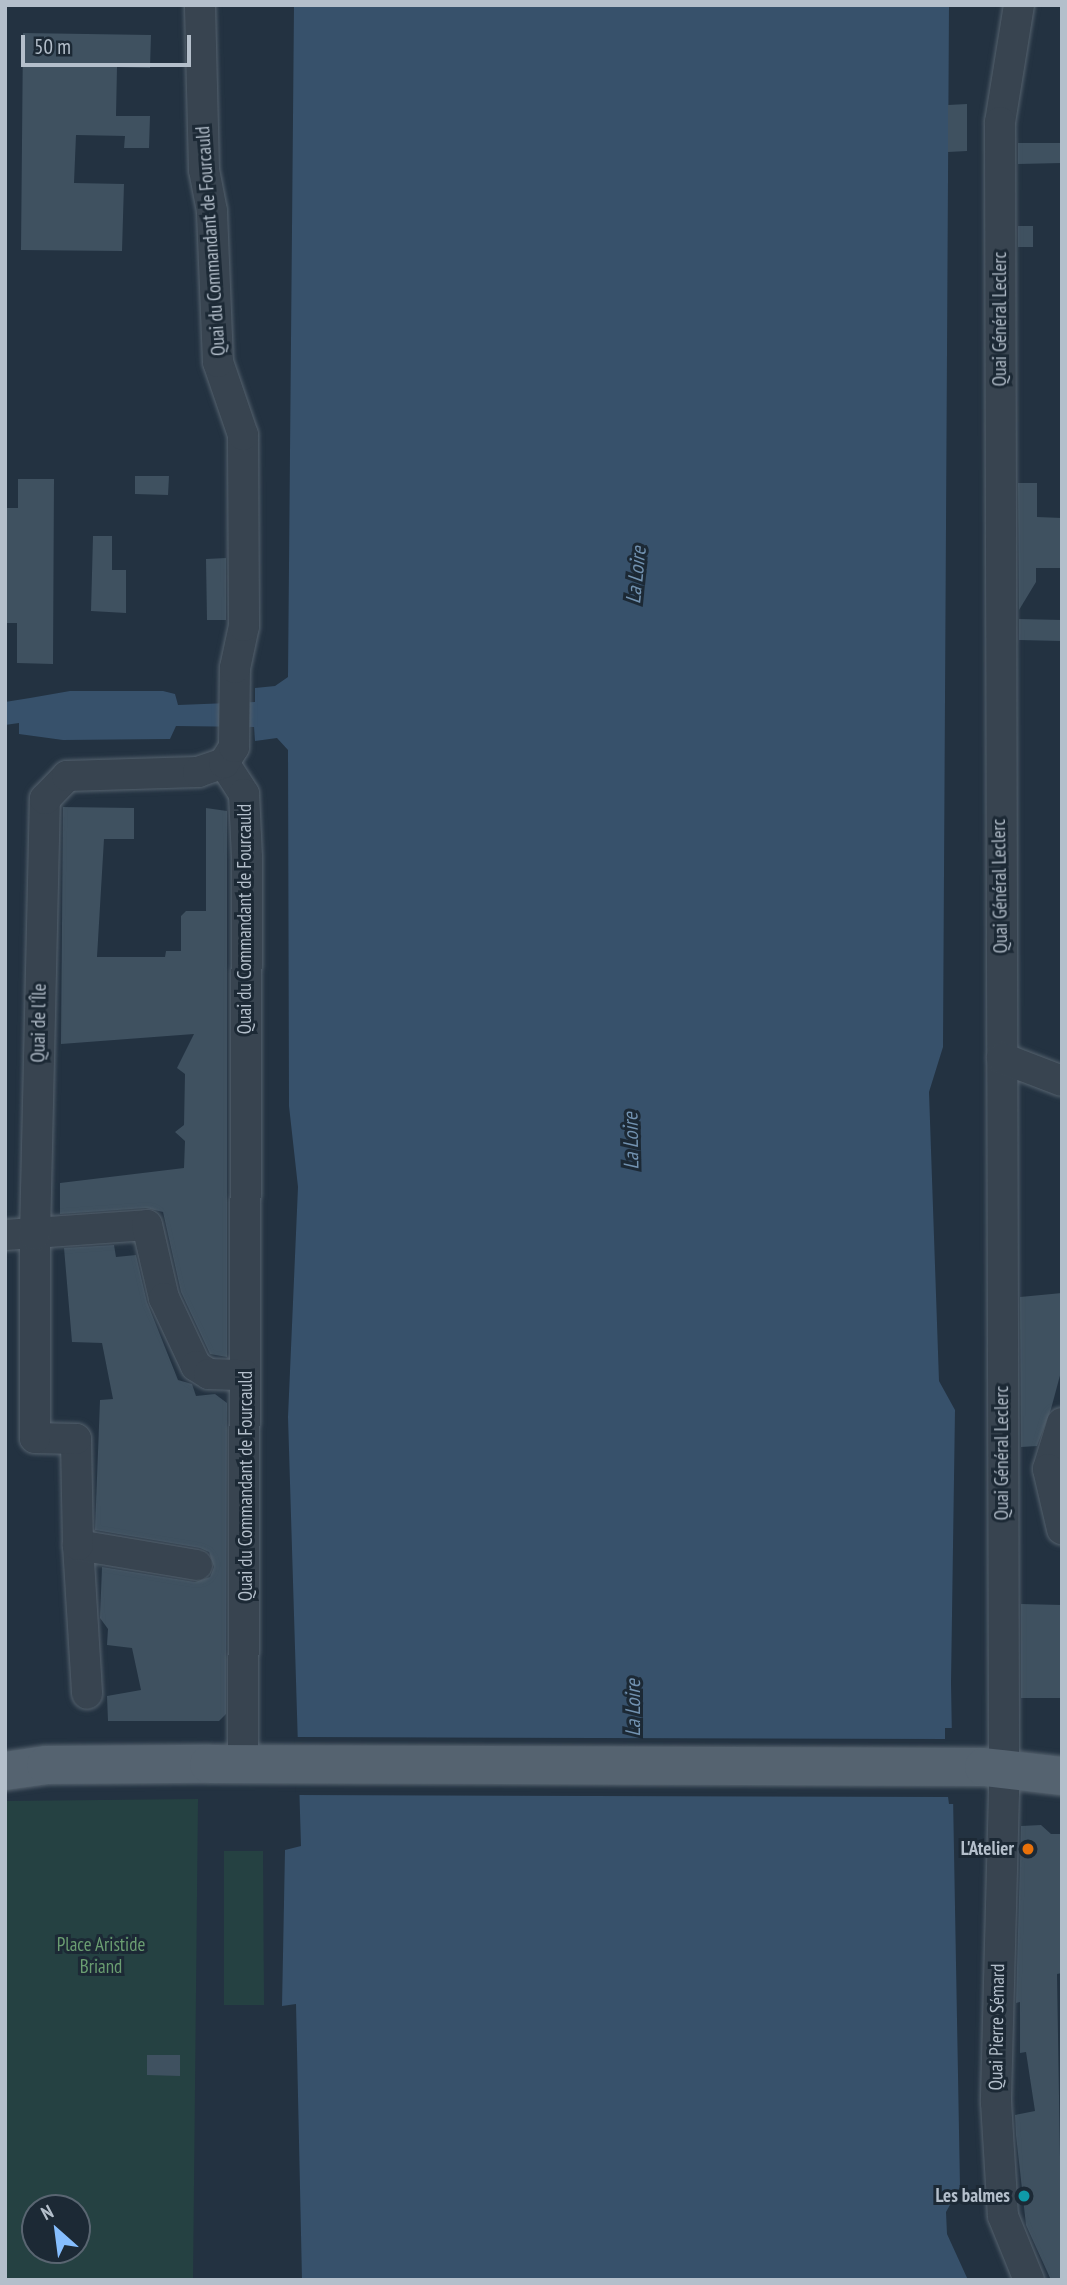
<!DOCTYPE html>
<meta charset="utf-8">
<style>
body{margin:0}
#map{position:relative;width:1067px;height:2285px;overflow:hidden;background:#233241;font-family:"PT Sans Narrow",sans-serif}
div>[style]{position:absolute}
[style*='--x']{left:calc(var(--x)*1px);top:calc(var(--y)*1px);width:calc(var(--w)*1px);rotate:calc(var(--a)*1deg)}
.green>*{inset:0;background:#254142}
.water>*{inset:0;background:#37516b}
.pier>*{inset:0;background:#233241}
.building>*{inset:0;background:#3f5160}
.roads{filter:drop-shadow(0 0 2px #55626e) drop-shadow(0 0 2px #55626e)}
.minor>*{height:30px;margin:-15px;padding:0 15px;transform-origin:15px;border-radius:15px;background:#384450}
.major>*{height:38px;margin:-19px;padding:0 19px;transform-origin:19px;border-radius:19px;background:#556370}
.dots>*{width:19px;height:19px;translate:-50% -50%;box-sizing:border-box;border:4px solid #1c2935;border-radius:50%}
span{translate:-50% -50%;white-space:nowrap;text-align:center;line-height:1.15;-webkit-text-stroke:6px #1c2935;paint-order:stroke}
.street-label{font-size:19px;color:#b4bfcb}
.poi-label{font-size:19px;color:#b4bfcb;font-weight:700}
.right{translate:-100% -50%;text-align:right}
.park-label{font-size:19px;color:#6a9d71}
.water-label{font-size:21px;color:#7292b0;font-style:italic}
.frame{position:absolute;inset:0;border:7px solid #b4bfcb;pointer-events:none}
.north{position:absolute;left:21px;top:2194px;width:70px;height:70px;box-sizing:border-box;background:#1c2935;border:2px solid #596571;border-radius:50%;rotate:332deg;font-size:19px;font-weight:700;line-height:28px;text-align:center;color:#b4bfcb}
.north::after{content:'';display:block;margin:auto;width:24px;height:32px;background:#86befe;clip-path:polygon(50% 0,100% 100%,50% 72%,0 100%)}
.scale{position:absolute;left:21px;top:35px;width:170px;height:32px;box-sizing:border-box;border:4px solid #b4bfcb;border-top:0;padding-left:9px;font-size:21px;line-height:24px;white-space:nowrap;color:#b4bfcb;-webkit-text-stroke:5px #1c2935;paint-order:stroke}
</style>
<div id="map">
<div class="green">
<div style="clip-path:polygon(evenodd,198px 1799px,193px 2280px,5px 2280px,5px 1801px,198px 1799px,35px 2208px,77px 2208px,77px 2250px,35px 2250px,35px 2208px)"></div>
<div style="clip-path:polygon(224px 1851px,263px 1851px,264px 2005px,224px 2005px)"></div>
</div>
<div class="water">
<div style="clip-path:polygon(294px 5px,949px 5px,943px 1047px,929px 1092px,939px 1381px,955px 1410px,951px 1683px,960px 2187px,946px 2212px,947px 2234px,968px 2280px,302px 2280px,296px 2004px,282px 2006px,285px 1850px,301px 1846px,288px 1417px,298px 1187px,289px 1106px,288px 750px,277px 738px,255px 741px,254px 727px,176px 726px,170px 739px,63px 740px,19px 734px,19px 723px,5px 725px,5px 702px,30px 698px,70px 691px,163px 691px,175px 694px,178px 705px,255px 702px,255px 688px,275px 686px,288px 677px)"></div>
</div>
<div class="pier">
<div style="clip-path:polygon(945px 1728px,955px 1728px,955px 1804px,949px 1804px,948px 1797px,296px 1795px,294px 1737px,945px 1739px)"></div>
</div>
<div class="building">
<div style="clip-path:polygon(23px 33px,151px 35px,150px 68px,117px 67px,116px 116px,150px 116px,149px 148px,124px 148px,125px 136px,76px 135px,74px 183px,124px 184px,122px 251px,21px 250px)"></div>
<div style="clip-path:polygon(967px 104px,967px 151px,948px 152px,948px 105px)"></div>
<div style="clip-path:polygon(1018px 143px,1062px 143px,1062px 163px,1018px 164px)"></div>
<div style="clip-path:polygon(1018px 226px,1033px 226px,1033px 247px,1018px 247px)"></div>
<div style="clip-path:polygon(135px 476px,169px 476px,168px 495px,135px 494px)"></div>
<div style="clip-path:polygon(18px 479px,54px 479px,53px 664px,17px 663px,17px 623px,5px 623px,5px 508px,18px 508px)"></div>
<div style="clip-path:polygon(1018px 483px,1037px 483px,1037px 517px,1062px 518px,1062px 568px,1036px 568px,1036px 582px,1019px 610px)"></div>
<div style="clip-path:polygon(93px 536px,112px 536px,112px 570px,126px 570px,126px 613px,91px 611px)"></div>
<div style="clip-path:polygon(226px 558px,226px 620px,207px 620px,206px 559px)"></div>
<div style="clip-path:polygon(1019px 619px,1062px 620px,1062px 641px,1019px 640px)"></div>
<div style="clip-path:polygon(63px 807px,134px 808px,134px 839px,104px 839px,97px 957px,165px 957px,166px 951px,181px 951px,181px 916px,186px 911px,206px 911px,206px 808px,227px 811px,227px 1357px,210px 1354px,181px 1292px,163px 1212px,146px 1208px,60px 1214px,60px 1183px,184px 1168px,185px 1141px,175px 1132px,184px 1125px,185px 1074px,177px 1068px,194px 1034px,61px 1044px)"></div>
<div style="clip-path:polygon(114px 1245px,116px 1257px,136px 1255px,147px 1302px,178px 1380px,192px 1384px,196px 1396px,215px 1394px,227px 1403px,226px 1714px,219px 1721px,108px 1721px,107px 1696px,141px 1690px,132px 1648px,107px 1645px,108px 1629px,100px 1618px,102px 1567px,195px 1582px,210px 1577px,214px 1567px,209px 1552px,200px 1548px,95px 1530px,100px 1400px,113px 1399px,102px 1343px,72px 1342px,64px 1248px)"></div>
<div style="clip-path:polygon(1062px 1293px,1062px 1368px,1051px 1409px,1037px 1446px,1021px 1447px,1020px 1297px)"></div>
<div style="clip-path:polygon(1021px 1604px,1062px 1605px,1062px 1698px,1021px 1698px)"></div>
<div style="clip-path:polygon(1041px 1825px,1051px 1834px,1062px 1834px,1062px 1973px,1057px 1974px,1062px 2280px,1051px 2280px,1026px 2225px,1016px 2135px,1015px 2115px,1035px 2111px,1026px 2052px,1020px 2053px,1020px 2002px,1016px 2003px,1021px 1826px)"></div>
<div style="clip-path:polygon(147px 2055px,180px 2055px,180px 2076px,147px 2075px)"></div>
</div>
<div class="roads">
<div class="minor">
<div style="--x:1019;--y:5;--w:119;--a:99.2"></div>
<div style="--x:1000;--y:122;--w:1670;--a:89.86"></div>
<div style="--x:1004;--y:1792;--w:310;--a:91.5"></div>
<div style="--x:996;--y:2102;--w:114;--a:86.5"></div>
<div style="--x:1003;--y:2216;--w:69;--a:67.9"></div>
<div style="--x:224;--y:763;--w:37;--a:57"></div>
<div style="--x:244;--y:794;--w:64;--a:87.3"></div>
<div style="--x:247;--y:858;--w:906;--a:90.25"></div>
<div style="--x:1002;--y:1058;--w:64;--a:21"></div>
<div style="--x:5;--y:1235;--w:142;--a:-4"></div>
<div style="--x:147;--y:1225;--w:75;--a:76.9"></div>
<div style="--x:164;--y:1298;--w:75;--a:64.8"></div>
<div style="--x:196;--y:1366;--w:15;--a:32"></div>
<div style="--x:209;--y:1374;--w:36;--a:2"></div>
<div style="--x:1062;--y:1423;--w:48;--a:106.9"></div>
<div style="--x:1048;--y:1469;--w:62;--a:76.9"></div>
<div style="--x:78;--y:1545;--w:149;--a:86.5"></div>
<div style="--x:197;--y:1565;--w:121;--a:-170.5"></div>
<div style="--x:78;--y:1545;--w:106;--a:-91.1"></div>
<div style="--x:76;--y:1439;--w:41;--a:-178.6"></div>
<div style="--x:35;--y:1438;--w:203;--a:-90"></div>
<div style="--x:35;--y:1235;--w:436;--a:-88.7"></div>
<div style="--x:45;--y:799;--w:32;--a:-46"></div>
<div style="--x:67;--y:776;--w:131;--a:-1.7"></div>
<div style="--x:198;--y:772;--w:28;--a:-19"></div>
<div style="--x:224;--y:763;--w:19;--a:-58"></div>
<div style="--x:234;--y:747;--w:79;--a:-89.3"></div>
<div style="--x:235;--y:668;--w:43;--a:-77.9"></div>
<div style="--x:244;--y:626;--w:191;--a:-90.3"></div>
<div style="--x:243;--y:435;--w:77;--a:-108.9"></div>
<div style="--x:218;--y:362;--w:151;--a:-92.3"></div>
<div style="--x:212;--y:211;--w:42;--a:-101"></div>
<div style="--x:204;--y:170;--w:165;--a:-91.4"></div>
</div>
<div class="major">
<div style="--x:5;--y:1771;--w:41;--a:-8.3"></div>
<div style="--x:46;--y:1765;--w:163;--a:-0.4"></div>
<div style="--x:209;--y:1764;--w:775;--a:0.22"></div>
<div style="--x:984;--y:1767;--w:79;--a:6.6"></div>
</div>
</div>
<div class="dots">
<div style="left:1028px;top:1849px;background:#e8710a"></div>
<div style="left:1024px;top:2196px;background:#0f9aa8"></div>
</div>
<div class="street-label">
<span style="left:211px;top:241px;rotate:-94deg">Quai du Commandant de Fourcauld</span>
<span style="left:1000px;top:319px;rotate:-90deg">Quai Général Leclerc</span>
<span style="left:1000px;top:886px;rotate:-91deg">Quai Général Leclerc</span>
<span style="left:245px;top:919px;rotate:-90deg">Quai du Commandant de Fourcauld</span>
<span style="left:39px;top:1023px;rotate:-89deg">Quai de l'Île</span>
<span style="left:1002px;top:1453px;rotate:-90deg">Quai Général Leclerc</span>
<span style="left:246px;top:1486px;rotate:-90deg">Quai du Commandant de Fourcauld</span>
<span style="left:997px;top:2027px;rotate:-89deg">Quai Pierre Sémard</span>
</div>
<div class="poi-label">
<span class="right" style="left:1014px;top:1849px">L'Atelier</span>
<span class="right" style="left:1010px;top:2196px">Les balmes</span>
</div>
<div class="park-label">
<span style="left:101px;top:1956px">Place Aristide<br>Briand</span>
</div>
<div class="water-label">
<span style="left:636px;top:575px;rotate:-84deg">La Loire</span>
<span style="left:631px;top:1141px;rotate:-91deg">La Loire</span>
<span style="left:633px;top:1708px;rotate:-90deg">La Loire</span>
</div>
<div class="frame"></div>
<div class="north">N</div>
<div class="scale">50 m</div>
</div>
